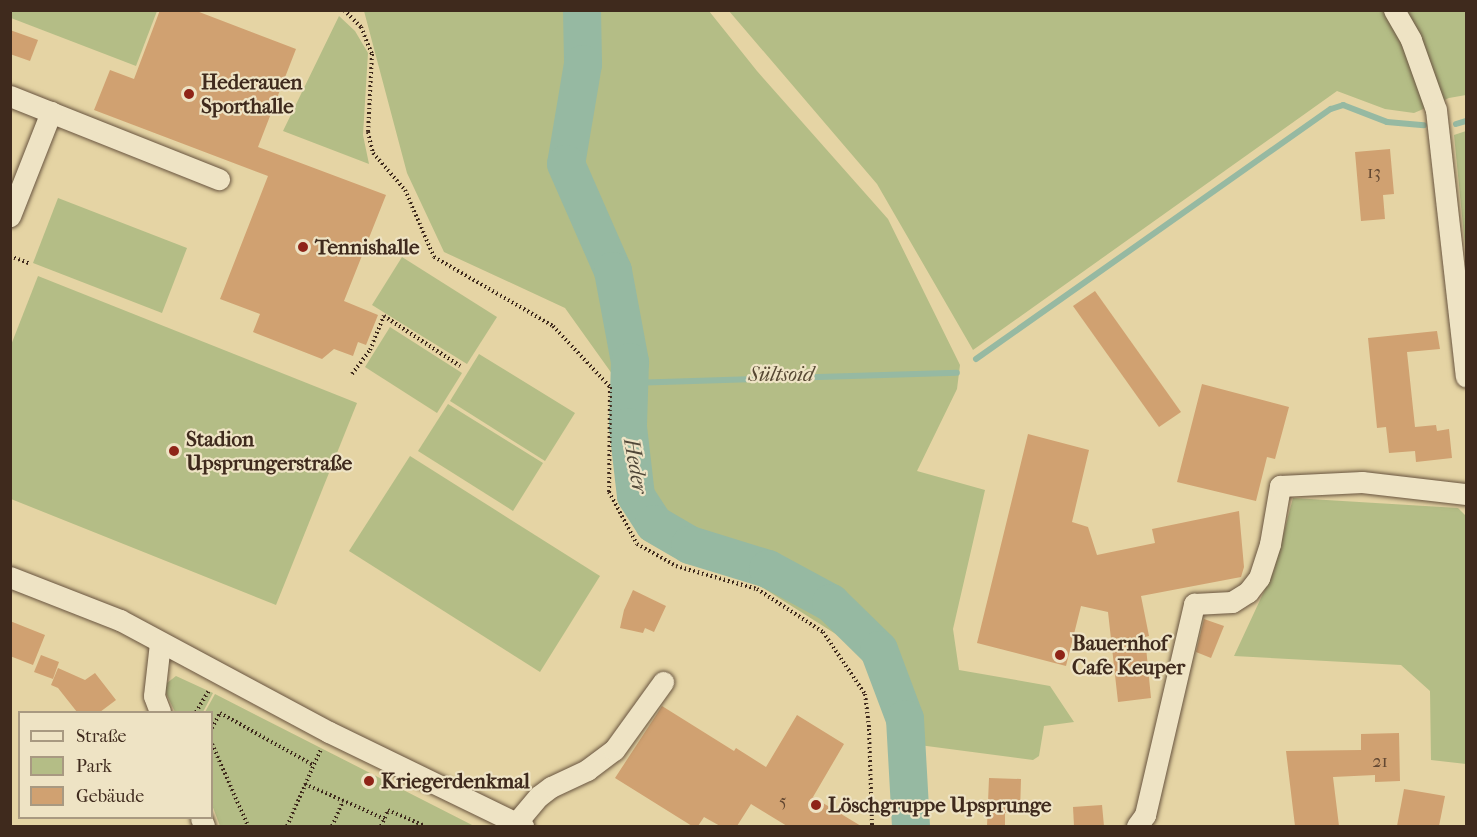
<!DOCTYPE html>
<meta charset="utf-8">
<style>
body{margin:0}
#map{position:relative;width:1477px;height:837px;overflow:hidden;background:#e5d4a4;font-family:"IM FELL French Canon",serif}
div>[style]{position:absolute}
[style*='--x']{left:calc(var(--x)*1px);top:calc(var(--y)*1px);width:calc(var(--w)*1px);rotate:calc(var(--a)*1deg)}
.green>*{inset:0;background:#b4bd86}
.stream>*{height:6px;margin:-3px;padding:0 3px;transform-origin:3px;border-radius:3px;background:#96b9a2}
.river>*{height:38px;margin:-19px;padding:0 19px;transform-origin:19px;border-radius:19px;background:#96b9a2}
.building>*{inset:0;background:#d0a171}
.path>*{height:4px;margin-top:-2px;transform-origin:0;background:repeating-linear-gradient(90deg,#3f2a1d 0 1.5px,transparent 0 4.5px)}
.roads{filter:drop-shadow(0 0 2px #68543f) drop-shadow(0 0 2px #68543f)}
.minor>*{height:21px;margin:-10.5px;padding:0 10.5px;transform-origin:10.5px;border-radius:10.5px;background:#eee3c4}
.dots>*{width:16px;height:16px;translate:-50% -50%;box-sizing:border-box;border:3px solid #eee3c4;border-radius:50%}
span{translate:-50% -50%;white-space:nowrap;text-align:center;line-height:1.15;-webkit-text-stroke:4.5px #eee3c4;paint-order:stroke}
.number-label{font-size:18px;color:#634832}
.number-label span{-webkit-text-stroke-width:0}
.poi-label{font-size:21px;color:#3f2a1d;font-weight:700}
.left{translate:0 -50%;text-align:left}
.park-label{font-size:21px;color:#564732;font-style:italic}
.water-label{font-size:22px;color:#504738;font-style:italic}
.frame{position:absolute;inset:0;border:12px solid #3f2a1d;pointer-events:none}
.legend{position:absolute;left:18px;top:711px;width:195px;height:108px;box-sizing:border-box;background:#eee3c4;border:2px solid #a89981;margin:0;padding:8px 10px;list-style:none;font-size:18px;color:#3f2a1d}
.legend li{display:flex;align-items:center;gap:12px;height:30px}
.legend b{width:30px;border:2px solid #a89981}
</style>
<div id="map">
<div class="green">
<div style="clip-path:polygon(10px 11px,11px 10px,157px 11px,136px 66px,11px 18px)"></div>
<div style="clip-path:polygon(364px 11px,709px 11px,757px 71px,888px 219px,960px 365px,957px 389px,917px 471px,985px 490px,953px 629px,959px 670px,1050px 686px,1074px 722px,1044px 726px,1039px 756px,1033px 760px,919px 745px,921px 716px,910px 685px,913px 714px,898px 731px,872px 657px,752px 581px,674px 557px,641px 538px,620px 492px,615px 378px,565px 308px,444px 252px,407px 173px)"></div>
<div style="clip-path:polygon(729px 11px,1466px 11px,1466px 95px,1449px 98px,1414px 113px,1385px 109px,1337px 91px,973px 350px,877px 184px)"></div>
<div style="clip-path:polygon(339px 16px,355px 31px,368px 53px,363px 135px,369px 164px,283px 131px)"></div>
<div style="clip-path:polygon(1466px 131px,1466px 256px,1454px 135px)"></div>
<div style="clip-path:polygon(58px 198px,187px 248px,162px 313px,33px 263px)"></div>
<div style="clip-path:polygon(402px 257px,497px 317px,467px 364px,372px 305px)"></div>
<div style="clip-path:polygon(38px 276px,357px 403px,276px 605px,11px 499px,11px 345px)"></div>
<div style="clip-path:polygon(390px 327px,462px 373px,437px 413px,365px 367px)"></div>
<div style="clip-path:polygon(479px 354px,575px 413px,545px 461px,450px 401px)"></div>
<div style="clip-path:polygon(448px 404px,543px 463px,513px 511px,418px 451px)"></div>
<div style="clip-path:polygon(410px 456px,600px 576px,540px 672px,349px 551px)"></div>
<div style="clip-path:polygon(1293px 498px,1458px 508px,1466px 516px,1466px 764px,1431px 760px,1430px 691px,1401px 665px,1234px 656px,1274px 570px)"></div>
<div style="clip-path:polygon(176px 676px,213px 693px,203px 712px,175px 712px,165px 691px,167px 683px)"></div>
<div style="clip-path:polygon(215px 694px,474px 826px,220px 826px,212px 805px,212px 712px,205px 712px)"></div>
</div>
<div class="stream">
<div style="--x:1456;--y:124;--w:10;--a:-17"></div>
<div style="--x:976;--y:359;--w:434;--a:-35.2"></div>
<div style="--x:1331;--y:109;--w:13;--a:-18"></div>
<div style="--x:1343;--y:105;--w:47;--a:21.1"></div>
<div style="--x:1387;--y:122;--w:37;--a:5"></div>
<div style="--x:630;--y:383;--w:327;--a:-1.8"></div>
</div>
<div class="river">
<div style="--x:582;--y:10;--w:54;--a:88.9"></div>
<div style="--x:583;--y:64;--w:101;--a:99.6"></div>
<div style="--x:566;--y:164;--w:117;--a:66.3"></div>
<div style="--x:613;--y:271;--w:93;--a:79.4"></div>
<div style="--x:630;--y:362;--w:65;--a:91.8"></div>
<div style="--x:628;--y:427;--w:69;--a:83.4"></div>
<div style="--x:636;--y:496;--w:33;--a:57"></div>
<div style="--x:654;--y:524;--w:42;--a:30.3"></div>
<div style="--x:690;--y:545;--w:82;--a:17.1"></div>
<div style="--x:768;--y:569;--w:72;--a:28.4"></div>
<div style="--x:831;--y:603;--w:67;--a:44.4"></div>
<div style="--x:879;--y:650;--w:74;--a:69.4"></div>
<div style="--x:905;--y:719;--w:107;--a:86.8"></div>
</div>
<div class="building">
<div style="clip-path:polygon(160px 10px,194px 10px,296px 49px,258px 147px,386px 195px,344px 301px,378px 315px,366px 345px,358px 342px,353px 356px,334px 349px,322px 359px,253px 332px,260px 314px,220px 299px,268px 176px,94px 110px,110px 70px,134px 79px)"></div>
<div style="clip-path:polygon(10px 30px,38px 40px,30px 61px,10px 54px)"></div>
<div style="clip-path:polygon(1390px 149px,1394px 194px,1383px 195px,1385px 219px,1361px 221px,1355px 152px)"></div>
<div style="clip-path:polygon(1095px 291px,1181px 412px,1159px 427px,1073px 306px)"></div>
<div style="clip-path:polygon(1437px 331px,1440px 349px,1407px 352px,1415px 427px,1436px 425px,1437px 431px,1449px 429px,1452px 458px,1416px 462px,1415px 451px,1389px 453px,1386px 427px,1377px 428px,1368px 338px)"></div>
<div style="clip-path:polygon(1202px 384px,1289px 407px,1275px 459px,1267px 457px,1256px 501px,1177px 482px)"></div>
<div style="clip-path:polygon(1028px 434px,1089px 450px,1072px 522px,1088px 527px,1097px 555px,1155px 543px,1152px 529px,1239px 511px,1244px 567px,1241px 577px,1141px 596px,1149px 636px,1145px 637px,1151px 698px,1118px 702px,1108px 612px,1081px 606px,1066px 666px,977px 643px)"></div>
<div style="clip-path:polygon(633px 590px,666px 606px,654px 632px,645px 628px,643px 633px,620px 628px,624px 610px)"></div>
<div style="clip-path:polygon(1204px 619px,1224px 626px,1211px 658px,1196px 652px)"></div>
<div style="clip-path:polygon(10px 621px,45px 635px,33px 665px,10px 656px)"></div>
<div style="clip-path:polygon(41px 655px,59px 662px,53px 679px,34px 672px)"></div>
<div style="clip-path:polygon(58px 668px,85px 680px,95px 673px,116px 700px,100px 712px,77px 712px,58px 688px,51px 685px)"></div>
<div style="clip-path:polygon(662px 706px,734px 751px,736px 748px,766px 767px,797px 715px,844px 744px,813px 797px,861px 826px,787px 826px,751px 804px,737px 826px,720px 826px,704px 817px,698px 826px,692px 826px,615px 778px)"></div>
<div style="clip-path:polygon(1399px 733px,1400px 781px,1375px 782px,1375px 775px,1333px 777px,1339px 826px,1295px 826px,1286px 751px,1361px 750px,1361px 734px)"></div>
<div style="clip-path:polygon(989px 778px,1021px 779px,1020px 813px,1005px 813px,1005px 826px,987px 826px)"></div>
<div style="clip-path:polygon(1404px 789px,1445px 796px,1439px 826px,1397px 826px)"></div>
<div style="clip-path:polygon(1102px 805px,1104px 826px,1074px 826px,1073px 807px)"></div>
</div>
<div class="path">
<div style="--x:344;--y:10;--w:24;--a:45"></div>
<div style="--x:361;--y:27;--w:29;--a:68"></div>
<div style="--x:372;--y:54;--w:78;--a:92.9"></div>
<div style="--x:368;--y:132;--w:22;--a:77"></div>
<div style="--x:373;--y:153;--w:49;--a:49.1"></div>
<div style="--x:405;--y:190;--w:73;--a:66.6"></div>
<div style="--x:434;--y:257;--w:138;--a:30.1"></div>
<div style="--x:553;--y:326;--w:83;--a:46.9"></div>
<div style="--x:610;--y:387;--w:105;--a:90.5"></div>
<div style="--x:609;--y:492;--w:59;--a:61.7"></div>
<div style="--x:637;--y:544;--w:45;--a:29.4"></div>
<div style="--x:676;--y:566;--w:84;--a:15.9"></div>
<div style="--x:757;--y:589;--w:79;--a:33.1"></div>
<div style="--x:823;--y:632;--w:75;--a:55.9"></div>
<div style="--x:865;--y:694;--w:35;--a:83"></div>
<div style="--x:869;--y:729;--w:97;--a:88.2"></div>
<div style="--x:10;--y:256;--w:22;--a:21"></div>
<div style="--x:352;--y:374;--w:30;--a:-53"></div>
<div style="--x:370;--y:350;--w:37;--a:-68"></div>
<div style="--x:384;--y:316;--w:91;--a:33.3"></div>
<div style="--x:196;--y:712;--w:26;--a:-59"></div>
<div style="--x:212;--y:728;--w:17;--a:-62"></div>
<div style="--x:220;--y:713;--w:107;--a:29.2"></div>
<div style="--x:212;--y:744;--w:90;--a:66.3"></div>
<div style="--x:305;--y:784;--w:87;--a:23.6"></div>
<div style="--x:894;--y:807;--w:30;--a:-6"></div>
<div style="--x:287;--y:826;--w:84;--a:-66.2"></div>
<div style="--x:332;--y:826;--w:27;--a:-66"></div>
<div style="--x:381;--y:826;--w:17;--a:-66"></div>
<div style="--x:388;--y:810;--w:40;--a:23.4"></div>
</div>
<div class="roads">
<div class="minor">
<div style="--x:1394;--y:10;--w:34;--a:60"></div>
<div style="--x:1411;--y:40;--w:74;--a:70.3"></div>
<div style="--x:1436;--y:110;--w:268;--a:83.6"></div>
<div style="--x:10;--y:96;--w:225;--a:21.7"></div>
<div style="--x:10;--y:216;--w:112;--a:-68.5"></div>
<div style="--x:10;--y:577;--w:118;--a:21.4"></div>
<div style="--x:120;--y:620;--w:237;--a:28.2"></div>
<div style="--x:329;--y:732;--w:216;--a:25.9"></div>
<div style="--x:160;--y:643;--w:53;--a:96.5"></div>
<div style="--x:154;--y:696;--w:17;--a:69"></div>
<div style="--x:201;--y:818;--w:9;--a:69"></div>
<div style="--x:516;--y:823;--w:35;--a:-50"></div>
<div style="--x:539;--y:796;--w:15;--a:-37"></div>
<div style="--x:551;--y:787;--w:40;--a:-25"></div>
<div style="--x:587;--y:770;--w:34;--a:-37"></div>
<div style="--x:614;--y:750;--w:84;--a:-54.2"></div>
<div style="--x:1137;--y:826;--w:14;--a:-54"></div>
<div style="--x:1145;--y:815;--w:217;--a:-76.9"></div>
<div style="--x:1194;--y:604;--w:38;--a:-3"></div>
<div style="--x:1232;--y:602;--w:19;--a:-32"></div>
<div style="--x:1248;--y:592;--w:18;--a:-52"></div>
<div style="--x:1259;--y:578;--w:36;--a:-72"></div>
<div style="--x:1270;--y:544;--w:59;--a:-80.2"></div>
<div style="--x:1280;--y:486;--w:82;--a:-2.8"></div>
<div style="--x:1362;--y:482;--w:105;--a:6.6"></div>
</div>
</div>
<div class="dots">
<div style="left:189px;top:94px;background:#8f2418"></div>
<div style="left:303px;top:247px;background:#8f2418"></div>
<div style="left:174px;top:451px;background:#8f2418"></div>
<div style="left:1060px;top:655px;background:#8f2418"></div>
<div style="left:369px;top:781px;background:#8f2418"></div>
<div style="left:816px;top:805px;background:#8f2418"></div>
</div>
<div class="number-label">
<span style="left:1374px;top:173px">13</span>
<span style="left:1380px;top:762px">21</span>
<span style="left:783px;top:802px">5</span>
</div>
<div class="poi-label">
<span class="left" style="left:201px;top:94px">Hederauen<br>Sporthalle</span>
<span class="left" style="left:315px;top:247px">Tennishalle</span>
<span class="left" style="left:186px;top:451px">Stadion<br>Upsprungerstraße</span>
<span class="left" style="left:1072px;top:655px">Bauernhof<br>Cafe Keuper</span>
<span class="left" style="left:381px;top:781px">Kriegerdenkmal</span>
<span class="left" style="left:828px;top:805px">Löschgruppe Upsprunge</span>
</div>
<div class="park-label">
<span style="left:781px;top:374px">Sültsoid</span>
</div>
<div class="water-label">
<span style="left:635px;top:466px;rotate:80deg">Heder</span>
</div>
<div class="frame"></div>
<ul class="legend">
<li><b style="height:8px;background:#eee3c4"></b>Straße</li>
<li><b style="height:16px;background:#b4bd86"></b>Park</li>
<li><b style="height:16px;background:#d0a171"></b>Gebäude</li>
</ul>
</div>
